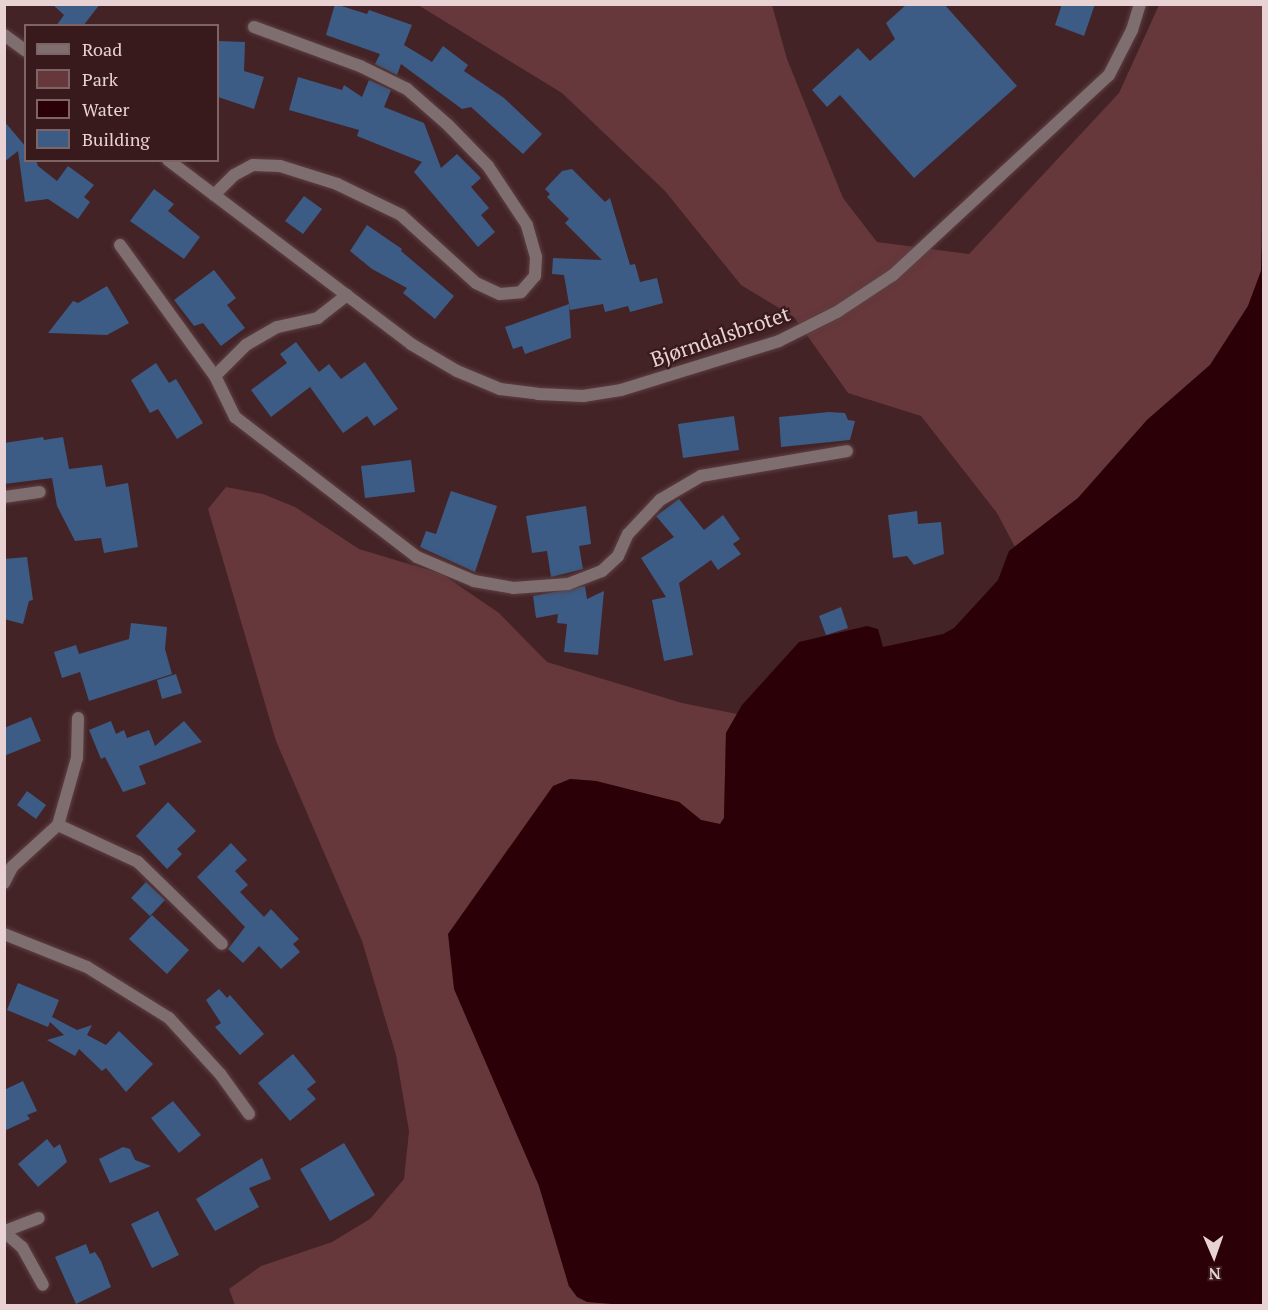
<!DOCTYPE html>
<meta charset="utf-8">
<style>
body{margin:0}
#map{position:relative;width:1268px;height:1310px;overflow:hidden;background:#432326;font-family:"PT Serif",serif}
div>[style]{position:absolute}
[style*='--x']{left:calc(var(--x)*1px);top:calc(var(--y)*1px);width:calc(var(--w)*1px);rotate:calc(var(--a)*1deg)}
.green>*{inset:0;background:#66373b}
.water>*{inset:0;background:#2c0007}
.building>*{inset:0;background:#3c5c85}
.roads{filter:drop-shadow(0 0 2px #5d3f42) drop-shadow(0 0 2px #5d3f42)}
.minor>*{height:12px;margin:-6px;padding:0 6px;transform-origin:6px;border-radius:6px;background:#7f6e6f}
span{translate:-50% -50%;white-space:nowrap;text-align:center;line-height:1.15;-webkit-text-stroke:4.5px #381a1c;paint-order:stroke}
.street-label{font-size:21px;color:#e8d2d3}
.frame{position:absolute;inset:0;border:6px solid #e8d2d3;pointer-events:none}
.legend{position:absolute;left:24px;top:24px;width:195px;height:138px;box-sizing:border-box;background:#381a1c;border:2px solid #7e6465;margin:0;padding:8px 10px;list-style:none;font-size:18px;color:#e8d2d3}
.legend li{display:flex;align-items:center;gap:12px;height:30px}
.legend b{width:30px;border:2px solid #7e6465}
.north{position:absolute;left:1184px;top:1226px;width:60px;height:60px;-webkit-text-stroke:4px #381a1c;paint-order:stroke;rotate:178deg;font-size:16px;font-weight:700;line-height:24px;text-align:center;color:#e8d2d3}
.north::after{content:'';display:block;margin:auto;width:21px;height:27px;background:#e8d2d3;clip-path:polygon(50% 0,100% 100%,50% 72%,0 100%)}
</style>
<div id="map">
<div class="green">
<div style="clip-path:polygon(418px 5px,772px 5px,787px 59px,843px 198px,877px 242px,969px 254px,1119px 93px,1159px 5px,1263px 5px,1261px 271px,1248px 306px,1210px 365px,1147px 420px,1078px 498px,1015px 547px,997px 513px,921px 416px,848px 393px,794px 317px,741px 285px,665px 191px,562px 93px)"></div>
<div style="clip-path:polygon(226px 487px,263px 494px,295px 507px,359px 549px,442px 574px,499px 613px,547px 662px,682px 703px,737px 714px,726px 733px,724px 818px,720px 824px,701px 820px,679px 802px,596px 781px,569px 779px,539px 1186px,569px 1287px,637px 1305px,235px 1305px,229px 1289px,261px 1266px,332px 1242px,370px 1219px,404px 1179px,409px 1131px,396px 1055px,362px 941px,276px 741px,208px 509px)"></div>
</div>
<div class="water">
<div style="clip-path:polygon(1263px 217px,1263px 1305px,637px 1306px,587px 1302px,577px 1297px,569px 1286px,539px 1186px,454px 989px,448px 934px,553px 786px,570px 779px,596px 781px,679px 802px,701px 820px,720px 824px,724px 818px,726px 733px,742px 705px,799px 642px,867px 626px,878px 629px,883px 647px,943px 634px,954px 628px,998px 580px,1009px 551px,1078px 498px,1147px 420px,1210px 365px,1248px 306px,1261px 271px)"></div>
</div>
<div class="building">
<div style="clip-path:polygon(52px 4px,100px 4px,83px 26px,56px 26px,64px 15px)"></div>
<div style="clip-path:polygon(335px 4px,367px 14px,369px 10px,412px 25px,404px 45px,432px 62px,443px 46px,468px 65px,464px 71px,504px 98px,542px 134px,523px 154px,471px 107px,462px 109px,401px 64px,397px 75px,375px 64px,380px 54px,326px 35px)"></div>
<div style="clip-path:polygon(907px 4px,944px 4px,1017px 86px,914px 178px,840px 95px,827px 107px,812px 90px,858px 48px,870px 61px,895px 39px,886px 23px)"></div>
<div style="clip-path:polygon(1062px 4px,1095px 4px,1084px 36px,1055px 25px)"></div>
<div style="clip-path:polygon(218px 41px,245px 42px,244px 71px,264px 77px,254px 109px,218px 97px)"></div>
<div style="clip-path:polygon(298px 77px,342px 90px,344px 85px,362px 97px,369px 80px,391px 90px,384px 107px,424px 123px,441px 168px,457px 154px,481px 178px,471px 187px,489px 208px,481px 215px,495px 232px,478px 247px,414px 172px,422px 162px,357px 136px,359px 130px,289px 110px)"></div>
<div style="clip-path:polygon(4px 121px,26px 147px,26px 160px,36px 160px,38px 166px,57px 181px,68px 166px,94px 185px,84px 197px,90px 202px,78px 219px,48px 199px,25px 202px,18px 151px,4px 162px)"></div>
<div style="clip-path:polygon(572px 169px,605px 202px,610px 198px,630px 265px,635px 264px,640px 282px,657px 278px,663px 303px,630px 312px,628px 306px,605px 312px,603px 304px,570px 310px,569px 304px,571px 338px,525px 354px,522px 346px,513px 349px,505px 327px,569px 304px,564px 275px,552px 274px,553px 258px,602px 260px,565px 223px,569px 219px,547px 197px,550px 194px,545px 189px,562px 171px)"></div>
<div style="clip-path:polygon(154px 189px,174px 204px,168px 211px,200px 237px,184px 259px,130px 221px)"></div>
<div style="clip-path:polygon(304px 196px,322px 209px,303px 234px,285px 221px)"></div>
<div style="clip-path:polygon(367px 225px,402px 249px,401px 251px,454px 296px,435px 319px,403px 293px,407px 288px,372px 269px,350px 251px)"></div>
<div style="clip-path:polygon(214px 270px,236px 298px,227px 305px,245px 328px,221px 346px,203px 323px,194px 326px,174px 300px)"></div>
<div style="clip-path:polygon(107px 286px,129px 323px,107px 335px,48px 333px,73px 301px,78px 303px)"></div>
<div style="clip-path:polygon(296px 342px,319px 372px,329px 364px,341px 379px,365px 362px,398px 409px,374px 426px,367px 416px,343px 433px,310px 387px,271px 417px,251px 390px,287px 363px,280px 354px)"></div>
<div style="clip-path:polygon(156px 363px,169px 383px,176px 379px,203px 423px,177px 439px,158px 409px,150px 413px,131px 380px)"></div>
<div style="clip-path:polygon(829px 412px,845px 413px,848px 420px,855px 421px,850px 440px,781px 447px,779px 417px)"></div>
<div style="clip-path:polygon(734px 416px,739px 450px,683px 458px,678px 424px)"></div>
<div style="clip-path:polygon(43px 437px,44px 440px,63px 437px,69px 469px,102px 465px,106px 487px,128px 483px,138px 547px,104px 553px,101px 538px,75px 541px,57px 506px,52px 478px,4px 484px,4px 443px)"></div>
<div style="clip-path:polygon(411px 460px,415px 492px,365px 498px,361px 466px)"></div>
<div style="clip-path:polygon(451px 491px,497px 506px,475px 572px,420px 547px,426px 531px,436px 534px)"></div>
<div style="clip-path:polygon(679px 499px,704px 530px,723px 515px,740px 539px,733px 544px,741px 554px,718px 570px,711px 560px,679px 583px,693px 655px,664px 661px,652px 600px,666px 597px,641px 558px,674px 537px,656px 516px)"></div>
<div style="clip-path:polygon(586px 506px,591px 544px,579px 546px,583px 569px,551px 577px,547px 551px,532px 553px,526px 516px)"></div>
<div style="clip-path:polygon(917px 511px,918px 524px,941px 522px,944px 554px,914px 565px,907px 556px,893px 558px,888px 515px)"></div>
<div style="clip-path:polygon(27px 557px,33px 600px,29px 601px,23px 624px,4px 619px,4px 559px)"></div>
<div style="clip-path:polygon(585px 586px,587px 599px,604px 591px,598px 655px,564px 652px,567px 624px,557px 623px,558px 614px,536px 618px,533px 596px)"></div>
<div style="clip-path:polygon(841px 607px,848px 628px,826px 635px,819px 616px)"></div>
<div style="clip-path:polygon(131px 623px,167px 627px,165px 649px,172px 674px,89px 701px,80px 672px,62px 678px,54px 652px,76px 645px,79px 654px,129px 639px)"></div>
<div style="clip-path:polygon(176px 674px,182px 693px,162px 699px,157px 680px)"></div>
<div style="clip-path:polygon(31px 717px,41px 741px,4px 756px,4px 728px)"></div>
<div style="clip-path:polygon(111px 721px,116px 734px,124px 730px,127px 738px,149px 730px,155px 746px,184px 721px,202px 742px,139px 766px,146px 784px,123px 792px,105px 757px,101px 759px,89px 730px)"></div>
<div style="clip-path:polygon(27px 791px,46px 805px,36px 819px,17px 805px)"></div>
<div style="clip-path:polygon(168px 802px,196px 831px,177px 849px,182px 854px,167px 869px,136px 836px)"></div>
<div style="clip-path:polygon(231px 843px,247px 860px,235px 871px,248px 885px,240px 892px,264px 917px,271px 909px,299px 939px,293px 944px,300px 952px,281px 969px,259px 946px,243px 963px,228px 949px,245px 927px,197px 877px)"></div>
<div style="clip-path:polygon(146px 882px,165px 900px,150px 916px,131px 898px)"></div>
<div style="clip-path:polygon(152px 915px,189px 950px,167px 974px,129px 939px)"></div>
<div style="clip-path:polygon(18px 983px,59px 1000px,52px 1017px,77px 1030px,92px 1025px,87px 1035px,106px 1045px,119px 1031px,153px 1064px,126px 1092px,106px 1068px,102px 1071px,79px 1049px,75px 1056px,47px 1040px,64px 1035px,50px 1022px,48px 1027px,7px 1010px)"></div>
<div style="clip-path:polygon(219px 989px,227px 998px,230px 995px,264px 1034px,240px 1055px,215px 1027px,221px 1023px,206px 1000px)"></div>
<div style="clip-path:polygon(293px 1054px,316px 1082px,307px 1089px,316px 1099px,290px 1121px,258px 1083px)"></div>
<div style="clip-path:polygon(23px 1081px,37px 1111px,27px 1115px,30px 1119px,4px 1131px,4px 1090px)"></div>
<div style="clip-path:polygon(173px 1101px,201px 1135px,179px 1153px,151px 1118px)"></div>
<div style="clip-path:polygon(47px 1139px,54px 1148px,60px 1144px,67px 1162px,38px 1187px,18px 1164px)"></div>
<div style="clip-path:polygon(344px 1143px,375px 1195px,330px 1221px,300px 1169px)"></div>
<div style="clip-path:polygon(123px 1147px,130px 1149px,135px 1160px,151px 1166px,110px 1183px,99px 1159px)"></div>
<div style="clip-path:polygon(262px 1158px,271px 1179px,249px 1188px,259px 1207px,215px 1231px,196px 1199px)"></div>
<div style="clip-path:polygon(158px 1211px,179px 1255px,152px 1268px,131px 1224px)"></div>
<div style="clip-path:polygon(86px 1244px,90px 1254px,95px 1252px,101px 1261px,111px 1287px,76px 1304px,55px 1257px)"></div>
</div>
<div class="roads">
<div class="minor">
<div style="--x:4;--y:35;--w:27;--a:36"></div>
<div style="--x:168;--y:160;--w:305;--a:37.1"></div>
<div style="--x:411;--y:344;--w:53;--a:30.4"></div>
<div style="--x:457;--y:371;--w:47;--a:22.7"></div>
<div style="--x:500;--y:389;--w:38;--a:7"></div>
<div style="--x:538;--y:394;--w:45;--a:2.5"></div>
<div style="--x:583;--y:396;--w:38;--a:-9"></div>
<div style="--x:621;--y:390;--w:165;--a:-17.2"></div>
<div style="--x:779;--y:341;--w:65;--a:-26.6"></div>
<div style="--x:837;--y:312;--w:67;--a:-33.5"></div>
<div style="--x:893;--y:275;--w:294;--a:-42.8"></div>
<div style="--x:1109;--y:75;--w:51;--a:-62.9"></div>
<div style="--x:1132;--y:30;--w:27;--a:-73"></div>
<div style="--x:214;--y:195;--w:28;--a:-45"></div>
<div style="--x:234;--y:175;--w:21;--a:-28"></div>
<div style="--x:253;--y:165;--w:27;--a:2"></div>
<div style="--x:280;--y:166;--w:60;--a:17.5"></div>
<div style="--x:337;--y:184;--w:71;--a:25.8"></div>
<div style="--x:401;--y:215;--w:101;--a:42.2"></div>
<div style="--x:476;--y:283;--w:26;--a:25"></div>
<div style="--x:500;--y:294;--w:21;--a:-5"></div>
<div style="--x:521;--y:292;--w:21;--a:-49"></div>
<div style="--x:535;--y:276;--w:19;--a:-87"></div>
<div style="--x:536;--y:257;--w:33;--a:-106"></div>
<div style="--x:527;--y:225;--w:71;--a:-123.5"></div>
<div style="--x:488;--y:166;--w:57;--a:-134.3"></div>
<div style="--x:448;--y:125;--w:55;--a:-138.7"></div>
<div style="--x:407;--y:89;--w:52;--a:-153.9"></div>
<div style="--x:360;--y:66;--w:113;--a:-159.8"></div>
<div style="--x:120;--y:245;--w:162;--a:54.1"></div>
<div style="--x:347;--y:295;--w:37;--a:142"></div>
<div style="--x:318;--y:318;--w:42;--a:167.6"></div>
<div style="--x:277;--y:327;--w:36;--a:150"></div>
<div style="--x:246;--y:345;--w:44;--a:135"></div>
<div style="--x:215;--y:376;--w:46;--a:64"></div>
<div style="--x:235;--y:417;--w:230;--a:37.6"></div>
<div style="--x:417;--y:557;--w:62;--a:22.8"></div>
<div style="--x:474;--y:581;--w:40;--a:10"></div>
<div style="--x:513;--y:588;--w:55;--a:-4.2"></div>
<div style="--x:568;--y:584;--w:36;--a:-21"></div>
<div style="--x:602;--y:571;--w:22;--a:-43"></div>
<div style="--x:618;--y:556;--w:24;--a:-66"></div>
<div style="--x:628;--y:534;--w:47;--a:-46.7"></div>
<div style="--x:660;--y:500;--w:48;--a:-30.3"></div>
<div style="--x:701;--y:476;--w:148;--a:-9.7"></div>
<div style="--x:4;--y:497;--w:36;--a:-8"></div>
<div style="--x:58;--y:825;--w:88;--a:24.8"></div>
<div style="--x:138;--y:862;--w:117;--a:44.3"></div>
<div style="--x:4;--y:883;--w:18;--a:-63"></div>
<div style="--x:12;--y:867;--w:62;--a:-42.4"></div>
<div style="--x:58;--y:825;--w:70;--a:-74.2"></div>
<div style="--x:77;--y:758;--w:40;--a:-88.6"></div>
<div style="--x:4;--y:934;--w:89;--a:21.7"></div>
<div style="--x:87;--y:967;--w:97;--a:31.9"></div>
<div style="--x:169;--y:1018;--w:77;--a:47.6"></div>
<div style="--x:221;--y:1075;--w:48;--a:54.3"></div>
<div style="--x:5;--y:1231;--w:36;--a:-21"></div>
<div style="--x:4;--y:1232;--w:23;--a:40"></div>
<div style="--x:22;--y:1247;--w:43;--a:61.1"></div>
</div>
</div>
<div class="street-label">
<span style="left:720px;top:336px;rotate:-19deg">Bjørndalsbrotet</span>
</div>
<div class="frame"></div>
<ul class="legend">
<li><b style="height:8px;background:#7f6e6f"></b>Road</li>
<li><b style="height:16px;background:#66373b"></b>Park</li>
<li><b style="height:16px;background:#2c0007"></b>Water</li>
<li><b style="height:16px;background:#3c5c85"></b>Building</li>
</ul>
<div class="north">N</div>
</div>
